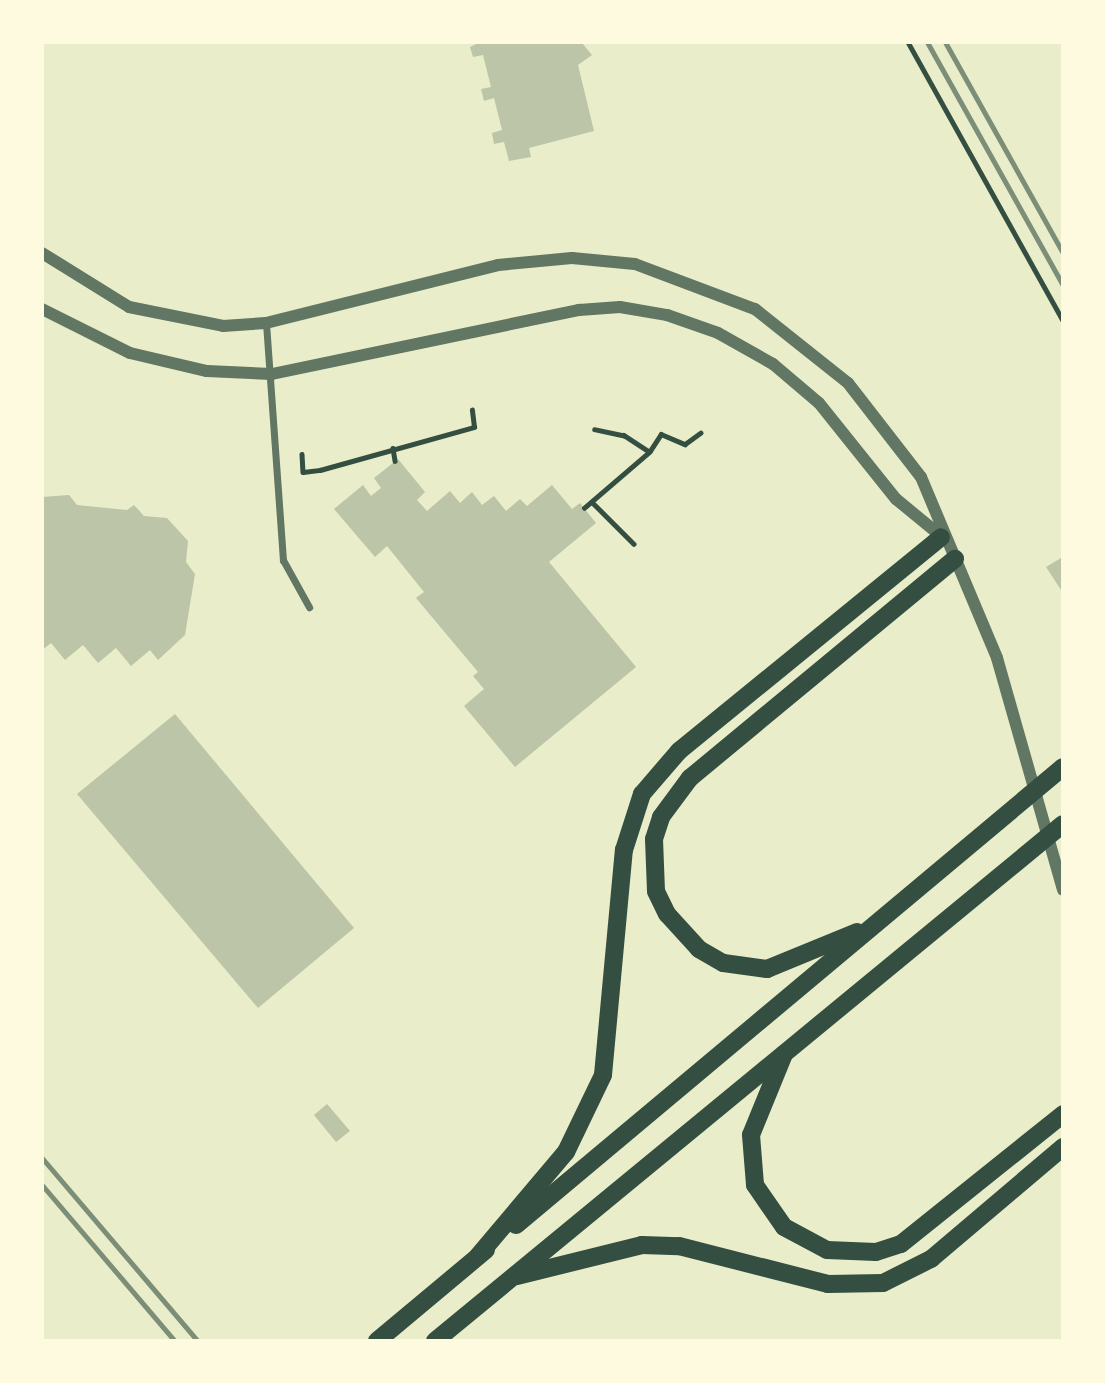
<!DOCTYPE html>
<style>
body{margin:0}
#map{position:relative;width:1105px;height:1383px;overflow:hidden;background:#e9edc9;font-family:Arial,sans-serif}
div>[style]{position:absolute}
[style*='--x']{left:calc(var(--x)*1px);top:calc(var(--y)*1px);width:calc(var(--w)*1px);rotate:calc(var(--a)*1deg)}
.building>*{inset:0;background:#bcc5a7}
.path>*{height:4.5px;margin:-2.25px;padding:0 2.25px;transform-origin:2.25px;border-radius:2.25px;background:#344e41}
.minor>*{height:7px;margin:-3.5px;padding:0 3.5px;transform-origin:3.5px;border-radius:3.5px;background:#617663}
.tertiary>*{height:12px;margin:-6px;padding:0 6px;transform-origin:6px;border-radius:6px;background:#617663}
.primary>*{height:18px;margin:-9px;padding:0 9px;transform-origin:9px;border-radius:9px;background:#344e41}
.rail>*{height:5px;margin:-2.5px;padding:0 2.5px;transform-origin:2.5px;border-radius:2.5px;background:#7c8e77}
span{translate:-50% -50%;white-space:nowrap;text-align:center;line-height:1.15;-webkit-text-stroke:6px #fefae0;paint-order:stroke}
.frame{position:absolute;inset:0;border:44px solid #fefae0;pointer-events:none}
</style>
<div id="map">
<div class="building">
<div style="clip-path:polygon(480px 42px,581px 42px,592px 55px,578px 65px,594px 131px,529px 148px,531px 157px,509px 161px,504px 142px,494px 144px,492px 133px,502px 130px,494px 98px,484px 101px,481px 89px,491px 87px,483px 55px,473px 57px,470px 47px)"></div>
<div style="clip-path:polygon(398px 459px,425px 492px,417px 500px,427px 511px,450px 491px,460px 503px,472px 492px,482px 505px,494px 496px,506px 511px,520px 499px,527px 506px,552px 485px,572px 509px,580px 503px,596px 523px,549px 562px,636px 667px,515px 767px,464px 706px,484px 689px,473px 676px,478px 672px,416px 598px,424px 592px,387px 546px,375px 557px,334px 509px,363px 485px,371px 496px,381px 488px,374px 478px)"></div>
<div style="clip-path:polygon(69px 495px,77px 505px,127px 510px,134px 505px,144px 516px,167px 518px,188px 541px,186px 562px,195px 574px,185px 635px,158px 660px,150px 650px,131px 666px,116px 648px,98px 663px,83px 645px,65px 660px,51px 643px,42px 650px,42px 497px)"></div>
<div style="clip-path:polygon(1061px 558px,1063px 562px,1063px 593px,1046px 567px)"></div>
<div style="clip-path:polygon(175px 714px,354px 928px,258px 1008px,77px 794px)"></div>
<div style="clip-path:polygon(327px 1104px,350px 1131px,336px 1142px,314px 1115px)"></div>
</div>
<div class="path">
<div style="--x:908;--y:42;--w:319;--a:60.9"></div>
<div style="--x:393;--y:448;--w:13;--a:81"></div>
<div style="--x:650;--y:451;--w:20;--a:-57"></div>
<div style="--x:661;--y:434;--w:26;--a:23"></div>
<div style="--x:685;--y:444;--w:19;--a:-36"></div>
<div style="--x:302;--y:454;--w:18;--a:87"></div>
<div style="--x:303;--y:472;--w:17;--a:-7"></div>
<div style="--x:320;--y:470;--w:160;--a:-15.6"></div>
<div style="--x:474;--y:427;--w:17;--a:-97"></div>
<div style="--x:592;--y:502;--w:59;--a:45"></div>
<div style="--x:584;--y:508;--w:86;--a:-40.7"></div>
<div style="--x:649;--y:452;--w:30;--a:-147"></div>
<div style="--x:624;--y:436;--w:30;--a:-168"></div>
</div>
<div class="minor">
<div style="--x:266;--y:323;--w:238;--a:85.9"></div>
<div style="--x:283;--y:560;--w:54;--a:61"></div>
</div>
<div class="tertiary">
<div style="--x:42;--y:253;--w:102;--a:31.8"></div>
<div style="--x:129;--y:307;--w:96;--a:11.4"></div>
<div style="--x:223;--y:326;--w:43;--a:-4"></div>
<div style="--x:266;--y:323;--w:239;--a:-14"></div>
<div style="--x:498;--y:265;--w:74;--a:-5.4"></div>
<div style="--x:572;--y:258;--w:63;--a:5.4"></div>
<div style="--x:635;--y:264;--w:128;--a:20.6"></div>
<div style="--x:755;--y:309;--w:119;--a:38.5"></div>
<div style="--x:848;--y:383;--w:119;--a:52.2"></div>
<div style="--x:921;--y:477;--w:196;--a:67.2"></div>
<div style="--x:997;--y:658;--w:241;--a:74.1"></div>
<div style="--x:42;--y:309;--w:98;--a:26.6"></div>
<div style="--x:130;--y:353;--w:79;--a:13.2"></div>
<div style="--x:207;--y:371;--w:65;--a:2.6"></div>
<div style="--x:272;--y:374;--w:314;--a:-11.8"></div>
<div style="--x:579;--y:310;--w:41;--a:-4.2"></div>
<div style="--x:620;--y:307;--w:48;--a:9.7"></div>
<div style="--x:667;--y:315;--w:54;--a:19.4"></div>
<div style="--x:718;--y:333;--w:63;--a:29.4"></div>
<div style="--x:773;--y:364;--w:60;--a:40.3"></div>
<div style="--x:819;--y:403;--w:123;--a:51.3"></div>
<div style="--x:896;--y:499;--w:58;--a:39.4"></div>
</div>
<div class="primary">
<div style="--x:857;--y:932;--w:97;--a:157.7"></div>
<div style="--x:767;--y:969;--w:44;--a:-172.2"></div>
<div style="--x:723;--y:963;--w:28;--a:-150"></div>
<div style="--x:699;--y:949;--w:47;--a:-132.4"></div>
<div style="--x:667;--y:914;--w:25;--a:-116"></div>
<div style="--x:656;--y:891;--w:52;--a:-92.2"></div>
<div style="--x:654;--y:839;--w:23;--a:-72"></div>
<div style="--x:661;--y:817;--w:49;--a:-53.4"></div>
<div style="--x:690;--y:778;--w:344;--a:-39.6"></div>
<div style="--x:784;--y:1054;--w:87;--a:112.2"></div>
<div style="--x:751;--y:1135;--w:50;--a:85.4"></div>
<div style="--x:755;--y:1185;--w:51;--a:55.4"></div>
<div style="--x:784;--y:1227;--w:49;--a:28.1"></div>
<div style="--x:827;--y:1250;--w:49;--a:2.3"></div>
<div style="--x:876;--y:1252;--w:26;--a:-18"></div>
<div style="--x:901;--y:1244;--w:208;--a:-38.7"></div>
<div style="--x:516;--y:1225;--w:713;--a:-39.94"></div>
<div style="--x:478;--y:1256;--w:136;--a:-49.8"></div>
<div style="--x:566;--y:1152;--w:85;--a:-64.3"></div>
<div style="--x:603;--y:1075;--w:226;--a:-84.7"></div>
<div style="--x:624;--y:850;--w:59;--a:-72.2"></div>
<div style="--x:642;--y:794;--w:57;--a:-49.3"></div>
<div style="--x:679;--y:751;--w:338;--a:-39.2"></div>
<div style="--x:517;--y:1276;--w:129;--a:-13.9"></div>
<div style="--x:642;--y:1245;--w:37;--a:2"></div>
<div style="--x:679;--y:1246;--w:154;--a:14.3"></div>
<div style="--x:828;--y:1284;--w:55;--a:-1"></div>
<div style="--x:883;--y:1283;--w:54;--a:-26.6"></div>
<div style="--x:931;--y:1259;--w:173;--a:-40.3"></div>
<div style="--x:377;--y:1341;--w:142;--a:-39.9"></div>
<div style="--x:435;--y:1341;--w:813;--a:-39.46"></div>
</div>
<div class="rail">
<div style="--x:927;--y:42;--w:278;--a:60.8"></div>
<div style="--x:945;--y:42;--w:242;--a:60.8"></div>
<div style="--x:42;--y:1158;--w:240;--a:49.6"></div>
<div style="--x:42;--y:1185;--w:205;--a:49.6"></div>
</div>
<div class="frame"></div>
</div>
